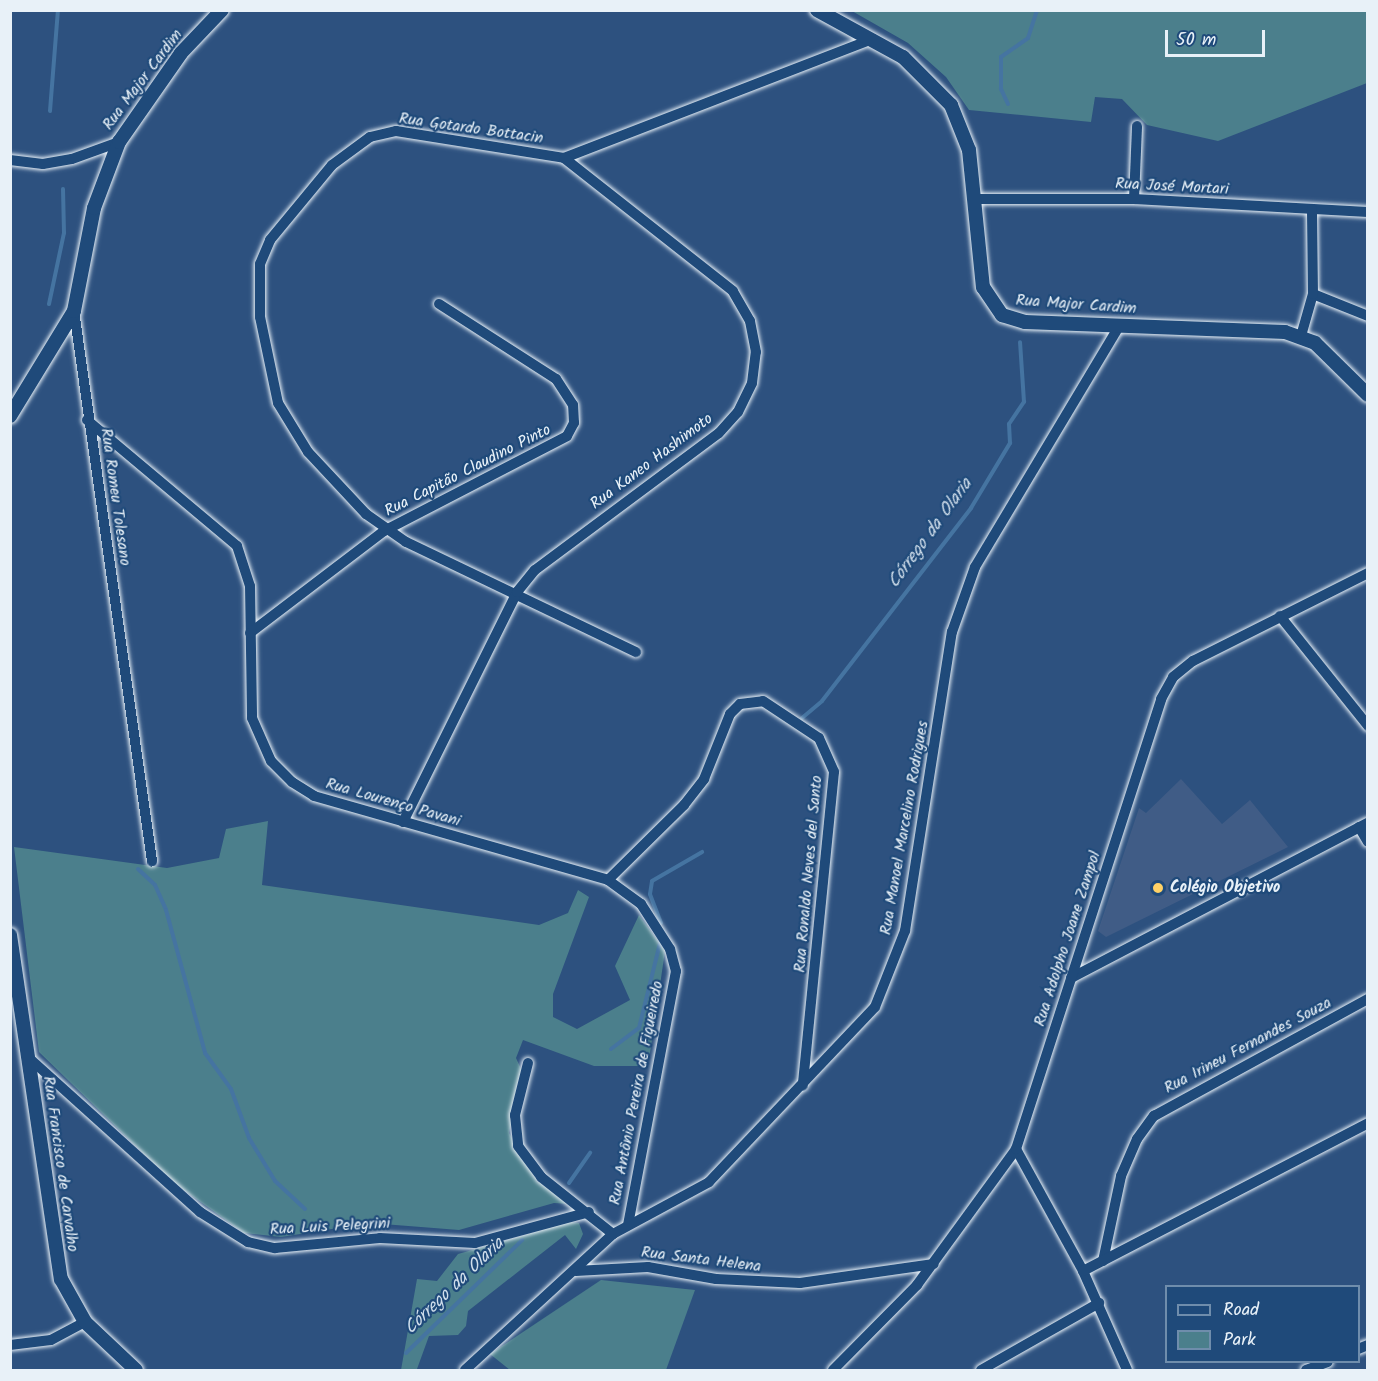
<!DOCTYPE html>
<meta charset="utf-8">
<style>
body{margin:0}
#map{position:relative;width:1378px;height:1381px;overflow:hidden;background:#2d517f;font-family:Kalam,sans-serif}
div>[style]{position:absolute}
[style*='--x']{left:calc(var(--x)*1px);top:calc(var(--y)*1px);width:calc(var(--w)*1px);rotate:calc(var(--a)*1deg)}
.built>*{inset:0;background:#405c86}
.green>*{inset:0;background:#4b7f8c}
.stream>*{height:4px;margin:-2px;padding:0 2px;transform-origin:2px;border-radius:2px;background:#4574a1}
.roads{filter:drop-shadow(0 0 2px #e8f1f8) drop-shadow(0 0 2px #e8f1f8)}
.minor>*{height:10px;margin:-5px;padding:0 5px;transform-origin:5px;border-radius:5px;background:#1f4a7a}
.tertiary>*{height:14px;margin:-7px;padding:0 7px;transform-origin:7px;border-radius:7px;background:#1f4a7a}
.dots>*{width:16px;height:16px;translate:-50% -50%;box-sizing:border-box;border:3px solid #1f4a7a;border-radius:50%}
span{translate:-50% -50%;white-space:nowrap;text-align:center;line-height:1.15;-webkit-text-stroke:4.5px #1f4a7a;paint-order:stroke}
.street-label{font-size:16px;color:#e8f1f8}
.poi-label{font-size:16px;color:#e8f1f8;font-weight:700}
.left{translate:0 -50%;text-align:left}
.water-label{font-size:18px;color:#d0deeb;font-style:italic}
.frame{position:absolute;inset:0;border:12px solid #e8f1f8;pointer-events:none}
.legend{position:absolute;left:1165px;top:1285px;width:195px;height:78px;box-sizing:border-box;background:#1f4a7a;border:2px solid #6f8dac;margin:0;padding:8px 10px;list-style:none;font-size:18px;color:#e8f1f8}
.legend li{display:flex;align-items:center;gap:12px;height:30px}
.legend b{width:30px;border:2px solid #6f8dac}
.scale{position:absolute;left:1165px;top:30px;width:100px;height:27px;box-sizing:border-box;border:3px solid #e8f1f8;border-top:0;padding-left:8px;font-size:18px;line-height:21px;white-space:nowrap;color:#e8f1f8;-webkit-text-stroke:4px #1f4a7a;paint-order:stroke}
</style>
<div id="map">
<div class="built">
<div style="clip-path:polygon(1181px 779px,1222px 824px,1250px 800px,1288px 847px,1106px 937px,1098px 931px,1139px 808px,1146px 813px)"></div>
</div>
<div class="green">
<div style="clip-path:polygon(852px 11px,1367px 11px,1367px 83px,1218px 141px,1147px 125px,1122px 99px,1095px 97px,1091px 122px,969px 110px,946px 77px,908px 43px)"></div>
<div style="clip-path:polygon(268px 821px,262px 885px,539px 925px,568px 913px,578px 890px,589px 897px,553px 994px,553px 1017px,577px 1029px,630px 1000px,615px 966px,639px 915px,665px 951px,650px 1053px,640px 1066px,594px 1066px,523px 1040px,516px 1058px,522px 1071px,509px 1133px,537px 1181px,571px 1204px,554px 1203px,459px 1230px,370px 1223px,281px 1237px,244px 1233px,174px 1183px,39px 1052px,14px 847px,167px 868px,219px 858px,226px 829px)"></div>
<div style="clip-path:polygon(570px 1222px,579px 1223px,583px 1234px,576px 1249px,565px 1235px,468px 1311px,466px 1326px,458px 1335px,429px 1336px,417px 1369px,401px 1370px,417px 1279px,437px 1281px,458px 1254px)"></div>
<div style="clip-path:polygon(601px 1280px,695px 1290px,666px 1370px,510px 1370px,490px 1354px)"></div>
</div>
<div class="stream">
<div style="--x:1008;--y:104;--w:17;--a:-115"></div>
<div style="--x:1001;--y:89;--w:32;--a:-90"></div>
<div style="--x:1001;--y:57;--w:33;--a:-35"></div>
<div style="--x:1028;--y:38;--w:29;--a:-72"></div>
<div style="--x:50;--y:111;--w:101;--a:-85.5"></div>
<div style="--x:49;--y:304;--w:73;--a:-78.1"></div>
<div style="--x:64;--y:233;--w:44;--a:-91.3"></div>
<div style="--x:802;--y:718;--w:26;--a:-40"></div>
<div style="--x:822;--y:701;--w:244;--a:-52.3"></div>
<div style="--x:971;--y:508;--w:76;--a:-59"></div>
<div style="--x:1010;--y:443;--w:19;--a:-93"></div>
<div style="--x:1009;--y:424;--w:27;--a:-56"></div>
<div style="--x:1024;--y:402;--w:60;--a:-93.8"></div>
<div style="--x:138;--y:869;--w:23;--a:43"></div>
<div style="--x:155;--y:885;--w:27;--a:66"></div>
<div style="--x:166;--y:910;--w:148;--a:74.7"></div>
<div style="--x:205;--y:1053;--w:44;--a:54.2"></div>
<div style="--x:231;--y:1089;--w:52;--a:69.8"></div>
<div style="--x:249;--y:1138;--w:50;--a:58.8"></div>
<div style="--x:275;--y:1181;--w:41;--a:43"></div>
<div style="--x:661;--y:923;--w:31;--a:-111"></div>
<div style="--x:650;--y:894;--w:13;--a:-81"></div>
<div style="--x:652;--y:881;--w:58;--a:-30.1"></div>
<div style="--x:611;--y:1049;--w:35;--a:-37"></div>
<div style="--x:639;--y:1028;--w:88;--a:-76.1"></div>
<div style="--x:569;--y:1183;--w:37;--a:-55"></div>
<div style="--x:406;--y:1353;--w:162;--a:-44.2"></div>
</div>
<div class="roads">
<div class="minor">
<div style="--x:10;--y:160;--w:33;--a:7"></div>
<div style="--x:43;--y:164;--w:29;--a:-10"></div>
<div style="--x:72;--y:159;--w:50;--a:-19.9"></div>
<div style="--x:975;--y:199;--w:159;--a:0"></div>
<div style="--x:1134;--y:199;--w:234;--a:3.2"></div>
<div style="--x:1134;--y:199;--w:73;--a:-87.6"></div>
<div style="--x:1313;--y:294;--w:59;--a:21.8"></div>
<div style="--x:74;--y:311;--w:556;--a:81.93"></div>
<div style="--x:1301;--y:336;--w:44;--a:-74.1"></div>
<div style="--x:1313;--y:294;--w:85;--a:-90.7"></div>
<div style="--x:87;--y:420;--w:196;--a:40"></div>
<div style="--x:237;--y:546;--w:42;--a:72"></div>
<div style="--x:250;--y:586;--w:132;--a:89.1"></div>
<div style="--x:252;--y:718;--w:47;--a:66.2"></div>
<div style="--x:271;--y:761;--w:30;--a:45"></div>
<div style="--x:292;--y:782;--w:26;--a:32"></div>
<div style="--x:314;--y:796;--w:306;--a:15.9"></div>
<div style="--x:608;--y:880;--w:41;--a:36"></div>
<div style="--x:641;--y:904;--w:54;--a:57.2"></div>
<div style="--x:670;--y:949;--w:23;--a:75"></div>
<div style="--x:676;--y:971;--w:258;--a:100.7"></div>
<div style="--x:1280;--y:616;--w:141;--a:51.3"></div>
<div style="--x:250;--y:633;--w:168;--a:-37.3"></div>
<div style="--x:384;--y:531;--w:206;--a:-27.4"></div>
<div style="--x:567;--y:436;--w:15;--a:-62"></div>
<div style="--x:574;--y:423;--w:18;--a:-93"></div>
<div style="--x:573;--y:405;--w:31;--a:-123"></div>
<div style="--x:556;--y:379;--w:139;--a:-147.3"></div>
<div style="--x:636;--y:652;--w:255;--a:-154.4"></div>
<div style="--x:406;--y:542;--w:49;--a:-145"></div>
<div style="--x:366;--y:514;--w:85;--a:-133.1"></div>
<div style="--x:308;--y:452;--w:57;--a:-121.5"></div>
<div style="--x:278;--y:403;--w:88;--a:-101.8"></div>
<div style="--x:260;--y:317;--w:53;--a:-90"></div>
<div style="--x:260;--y:264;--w:26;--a:-67"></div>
<div style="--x:270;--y:240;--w:97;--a:-50.4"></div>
<div style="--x:332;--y:165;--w:47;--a:-36.4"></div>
<div style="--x:370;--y:137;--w:27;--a:-13"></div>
<div style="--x:396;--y:131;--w:170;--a:9.1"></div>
<div style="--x:564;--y:158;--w:331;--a:-21.1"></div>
<div style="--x:403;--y:822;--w:257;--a:-63.6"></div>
<div style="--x:517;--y:592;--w:28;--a:-51"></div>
<div style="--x:535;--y:570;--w:229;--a:-36.7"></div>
<div style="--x:719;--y:433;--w:28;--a:-48"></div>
<div style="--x:738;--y:412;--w:32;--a:-64"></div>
<div style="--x:752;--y:383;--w:31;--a:-83"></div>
<div style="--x:756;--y:352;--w:32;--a:-101"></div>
<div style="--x:750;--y:321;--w:34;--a:-120"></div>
<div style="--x:733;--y:291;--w:215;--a:-141.8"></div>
<div style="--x:1359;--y:827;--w:17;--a:59"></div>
<div style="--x:608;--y:880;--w:107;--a:-44.6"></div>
<div style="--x:684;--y:805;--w:33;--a:-52"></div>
<div style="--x:704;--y:779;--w:70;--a:-68.2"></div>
<div style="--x:730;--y:714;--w:14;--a:-45"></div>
<div style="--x:740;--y:704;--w:23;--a:-7"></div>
<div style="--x:763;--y:701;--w:67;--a:33.5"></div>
<div style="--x:819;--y:738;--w:37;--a:66"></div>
<div style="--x:834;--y:772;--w:315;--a:95.7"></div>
<div style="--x:1071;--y:978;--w:335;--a:-27.6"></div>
<div style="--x:29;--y:1058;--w:230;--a:42"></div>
<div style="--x:200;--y:1212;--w:57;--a:32"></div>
<div style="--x:248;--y:1242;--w:28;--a:13"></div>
<div style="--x:275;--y:1248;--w:105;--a:-5.4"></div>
<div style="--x:380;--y:1238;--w:95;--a:3"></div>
<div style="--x:475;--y:1243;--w:118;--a:-15.2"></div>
<div style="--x:528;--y:1063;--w:54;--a:104"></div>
<div style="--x:515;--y:1115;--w:31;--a:84"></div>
<div style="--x:518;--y:1146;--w:39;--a:53"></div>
<div style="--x:541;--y:1177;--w:92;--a:38.4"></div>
<div style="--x:1016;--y:1149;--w:139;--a:61.2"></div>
<div style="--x:1083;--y:1271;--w:108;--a:66"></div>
<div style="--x:1103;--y:1261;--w:87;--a:-78"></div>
<div style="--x:1121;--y:1176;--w:40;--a:-66.6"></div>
<div style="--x:1137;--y:1139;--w:29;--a:-54"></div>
<div style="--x:1154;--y:1116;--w:244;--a:-28.7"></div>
<div style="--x:576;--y:1271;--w:72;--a:-3.2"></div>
<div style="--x:648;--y:1267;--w:69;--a:10"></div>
<div style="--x:716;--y:1279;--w:84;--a:2.7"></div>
<div style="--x:800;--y:1283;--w:135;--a:-8.1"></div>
<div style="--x:1083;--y:1271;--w:321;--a:-27.4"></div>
<div style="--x:10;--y:1345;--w:41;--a:-7"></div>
<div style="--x:51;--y:1340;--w:38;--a:-28"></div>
<div style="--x:1358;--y:1349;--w:11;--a:-22"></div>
<div style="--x:465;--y:1370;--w:201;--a:-42.6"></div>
<div style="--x:613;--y:1234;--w:109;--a:-28.4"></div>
<div style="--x:709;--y:1182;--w:241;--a:-46.5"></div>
<div style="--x:875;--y:1007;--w:82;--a:-68.5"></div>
<div style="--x:905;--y:931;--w:303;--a:-81.1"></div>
<div style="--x:952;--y:632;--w:69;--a:-70.5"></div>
<div style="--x:975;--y:567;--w:281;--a:-59.1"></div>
<div style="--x:833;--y:1370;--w:120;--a:-45.3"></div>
<div style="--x:917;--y:1285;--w:168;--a:-53.9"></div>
<div style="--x:1016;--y:1149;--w:473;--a:-72.1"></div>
<div style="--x:1161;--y:699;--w:25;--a:-61"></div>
<div style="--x:1173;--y:677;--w:26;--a:-39"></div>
<div style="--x:1193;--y:661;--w:196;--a:-26.7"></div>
<div style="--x:981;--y:1370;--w:136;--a:-29.6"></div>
<div style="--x:1306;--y:1370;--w:23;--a:-20"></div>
</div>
<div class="tertiary">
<div style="--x:817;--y:10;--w:98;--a:28.7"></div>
<div style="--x:903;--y:57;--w:68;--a:45"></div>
<div style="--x:951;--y:105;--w:48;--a:68.2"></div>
<div style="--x:969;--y:150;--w:138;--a:84.2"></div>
<div style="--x:983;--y:287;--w:34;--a:56"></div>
<div style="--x:1002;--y:315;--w:24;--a:17"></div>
<div style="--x:1025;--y:322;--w:260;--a:2.2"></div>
<div style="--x:1285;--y:332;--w:32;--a:20"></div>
<div style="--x:1315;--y:343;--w:74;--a:44.5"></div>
<div style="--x:10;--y:416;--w:123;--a:-58.6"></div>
<div style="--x:74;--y:311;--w:105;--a:-79"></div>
<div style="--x:94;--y:208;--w:71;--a:-69.3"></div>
<div style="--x:119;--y:142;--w:108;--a:-55.1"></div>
<div style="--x:181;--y:53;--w:59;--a:-46.4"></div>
<div style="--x:10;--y:935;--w:348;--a:81.6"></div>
<div style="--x:61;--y:1279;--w:49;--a:60.8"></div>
<div style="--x:85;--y:1322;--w:70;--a:43.3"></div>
</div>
</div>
<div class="dots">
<div style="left:1158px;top:888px;background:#ffd166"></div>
</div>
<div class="street-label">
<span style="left:143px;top:80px;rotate:-53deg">Rua Major Cardim</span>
<span style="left:471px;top:129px;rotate:8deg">Rua Gotardo Bottacin</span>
<span style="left:1172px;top:187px;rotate:3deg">Rua José Mortari</span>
<span style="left:1076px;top:305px;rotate:4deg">Rua Major Cardim</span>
<span style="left:652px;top:462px;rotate:-37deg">Rua Kaneo Hashimoto</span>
<span style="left:468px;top:471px;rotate:-27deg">Rua Capitão Claudino Pinto</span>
<span style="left:115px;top:497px;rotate:82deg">Rua Romeu Tolesano</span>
<span style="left:393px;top:803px;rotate:16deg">Rua Lourenço Pavani</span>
<span style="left:905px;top:828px;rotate:-80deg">Rua Manoel Marcelino Rodrigues</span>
<span style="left:809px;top:874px;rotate:-85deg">Rua Ronaldo Neves del Santo</span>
<span style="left:1068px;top:939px;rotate:-72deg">Rua Adolpho Joane Zampol</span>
<span style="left:1248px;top:1046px;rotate:-28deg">Rua Irineu Fernandes Souza</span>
<span style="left:637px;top:1093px;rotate:-79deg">Rua Antônio Pereira de Figueiredo</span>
<span style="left:60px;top:1164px;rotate:82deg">Rua Francisco de Carvalho</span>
<span style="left:330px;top:1227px;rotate:-3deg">Rua Luis Pelegrini</span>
<span style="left:701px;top:1260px;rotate:7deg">Rua Santa Helena</span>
</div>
<div class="poi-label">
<span class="left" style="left:1170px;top:888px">Colégio Objetivo</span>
</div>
<div class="water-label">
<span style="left:931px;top:534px;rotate:-54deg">Córrego da Olaria</span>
<span style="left:455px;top:1287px;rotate:-44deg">Córrego da Olaria</span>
</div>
<div class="frame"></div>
<ul class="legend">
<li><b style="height:8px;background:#1f4a7a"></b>Road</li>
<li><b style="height:16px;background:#4b7f8c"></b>Park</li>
</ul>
<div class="scale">50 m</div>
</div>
